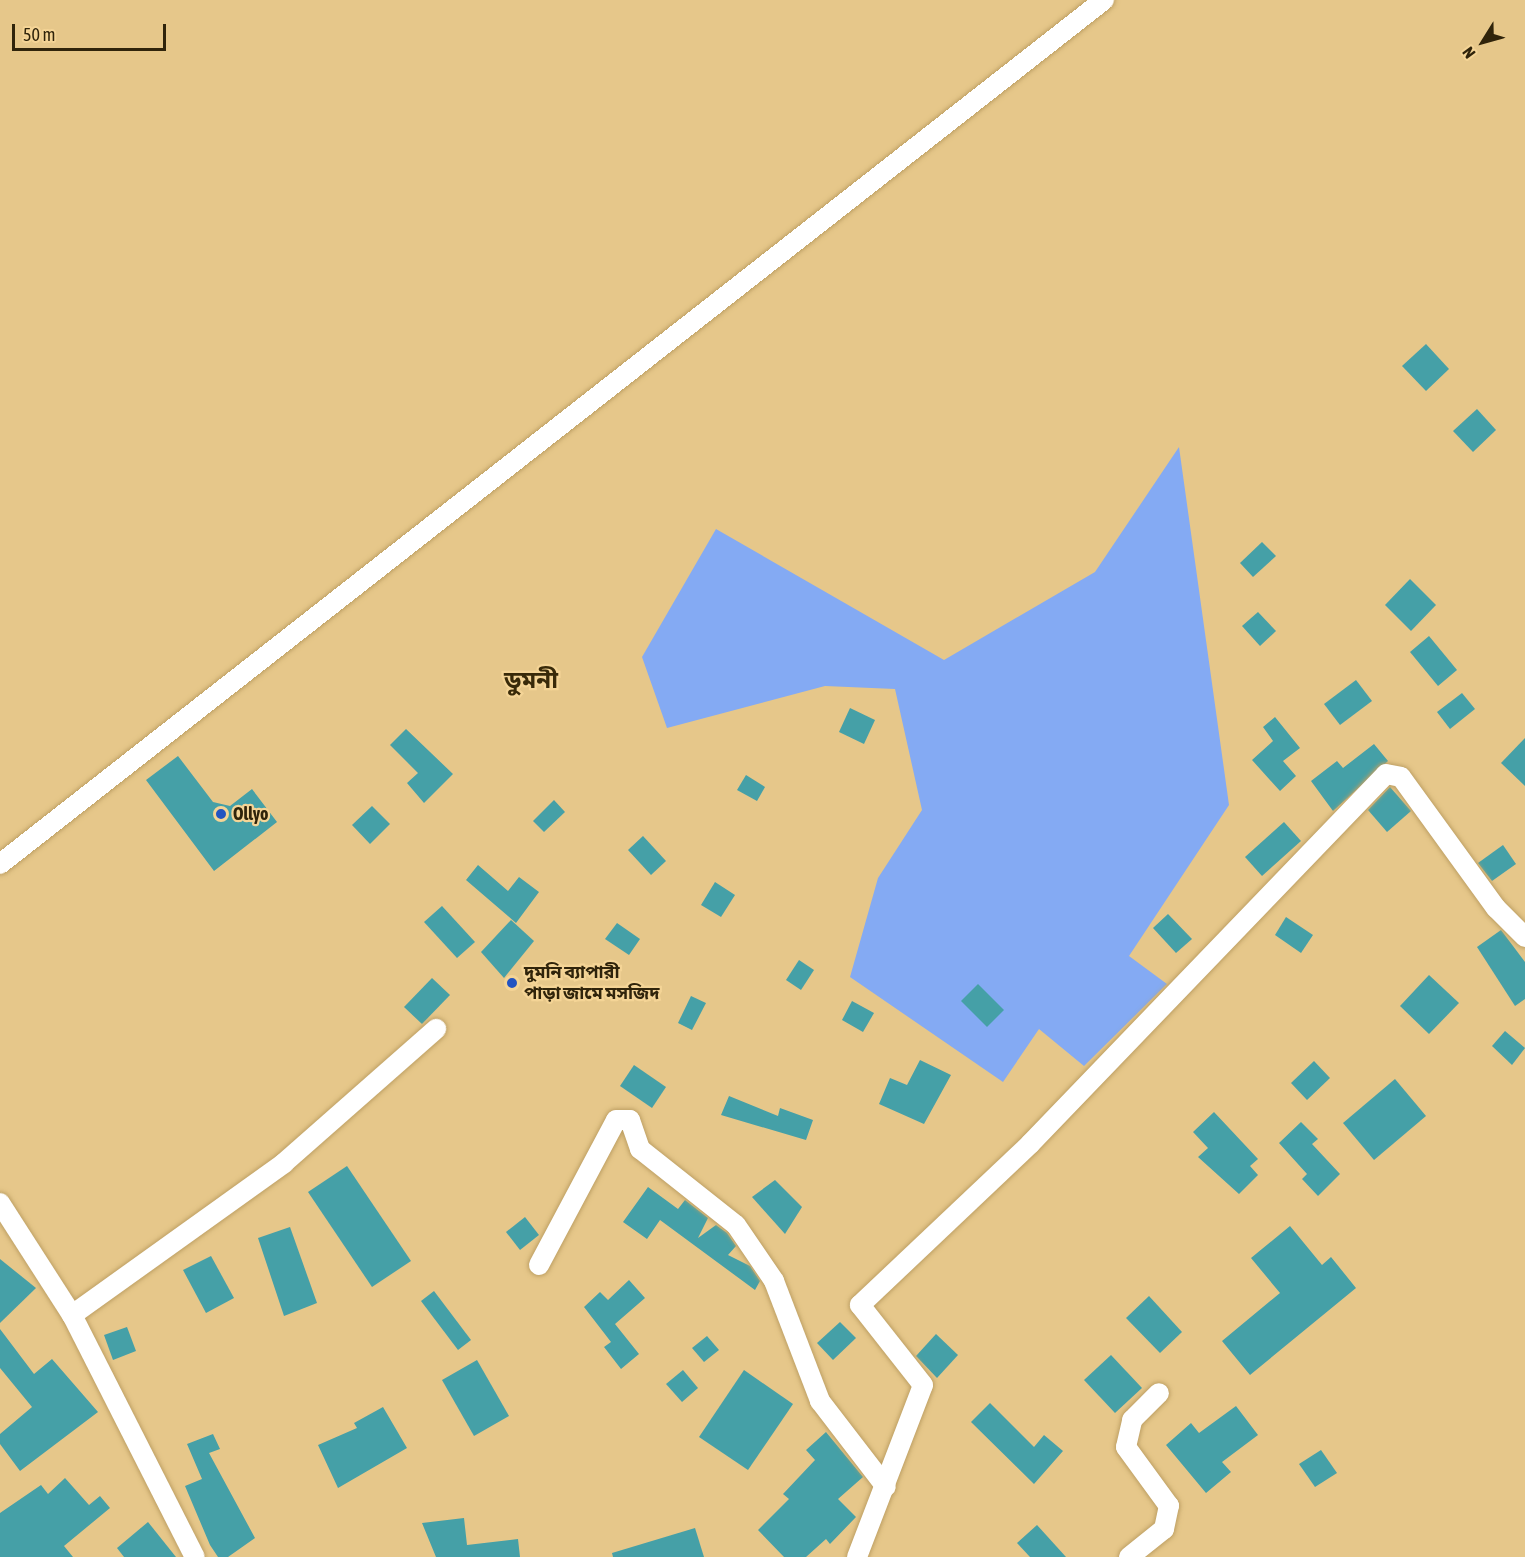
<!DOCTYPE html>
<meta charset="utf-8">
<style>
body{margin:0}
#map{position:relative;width:1525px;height:1557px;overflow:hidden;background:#e6c78a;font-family:"Asap Condensed","Noto Sans Bengali",sans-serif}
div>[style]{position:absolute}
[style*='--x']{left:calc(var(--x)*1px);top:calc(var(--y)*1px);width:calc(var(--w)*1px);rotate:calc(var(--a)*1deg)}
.water>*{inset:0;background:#84aaf3}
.building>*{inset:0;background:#45a0a7}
.roads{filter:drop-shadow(0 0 2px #bea064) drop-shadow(0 0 2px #bea064)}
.minor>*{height:20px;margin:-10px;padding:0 10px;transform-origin:10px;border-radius:10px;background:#fff}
.dots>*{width:16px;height:16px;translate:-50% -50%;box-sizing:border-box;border:3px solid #f4d496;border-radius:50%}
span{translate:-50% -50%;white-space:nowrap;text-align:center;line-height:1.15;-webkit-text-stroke:4.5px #f4d496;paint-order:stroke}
.poi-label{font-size:18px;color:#30240b;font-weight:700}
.left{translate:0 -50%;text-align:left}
.district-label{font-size:24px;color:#392a09;font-weight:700}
.north{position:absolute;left:1453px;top:12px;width:60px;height:60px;-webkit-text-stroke:4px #f4d496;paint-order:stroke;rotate:233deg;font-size:16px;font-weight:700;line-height:24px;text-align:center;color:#30240b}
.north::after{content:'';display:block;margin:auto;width:21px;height:27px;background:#30240b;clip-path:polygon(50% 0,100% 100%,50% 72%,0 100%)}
.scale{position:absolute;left:12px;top:24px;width:154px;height:27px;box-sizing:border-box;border:3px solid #30240b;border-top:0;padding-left:8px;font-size:18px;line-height:21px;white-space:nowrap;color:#30240b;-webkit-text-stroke:4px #f4d496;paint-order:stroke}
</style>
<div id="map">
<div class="water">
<div style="clip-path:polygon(1179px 447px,1229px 805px,1129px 956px,1167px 984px,1084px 1066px,1039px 1029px,1003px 1082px,850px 977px,878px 878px,922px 810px,895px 689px,825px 686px,667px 728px,642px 657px,716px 529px,944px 660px,1095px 572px)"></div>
</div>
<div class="building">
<div style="clip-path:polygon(1426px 344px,1449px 369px,1426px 391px,1402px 366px)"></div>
<div style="clip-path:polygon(1477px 409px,1496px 430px,1473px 452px,1453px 431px)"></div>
<div style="clip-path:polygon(1262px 542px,1276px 556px,1253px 577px,1240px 563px)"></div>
<div style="clip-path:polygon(1410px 579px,1436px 605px,1411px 631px,1385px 605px)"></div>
<div style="clip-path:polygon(1258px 612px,1276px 631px,1260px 646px,1242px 626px)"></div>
<div style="clip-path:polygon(1429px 636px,1457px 670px,1438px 686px,1410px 652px)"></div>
<div style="clip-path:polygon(1356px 680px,1372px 701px,1340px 725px,1324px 704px)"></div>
<div style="clip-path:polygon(1462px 693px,1475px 709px,1450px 729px,1437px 712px)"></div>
<div style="clip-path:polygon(850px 708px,875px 720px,864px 744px,839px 732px)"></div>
<div style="clip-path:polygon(1275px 717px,1300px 748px,1283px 761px,1296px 776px,1280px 791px,1252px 760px,1273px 741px,1263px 727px)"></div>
<div style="clip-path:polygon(406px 729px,453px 774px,424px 803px,407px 783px,418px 773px,390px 745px)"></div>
<div style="clip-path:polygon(1525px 738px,1525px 786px,1501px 763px)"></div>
<div style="clip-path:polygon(1374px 744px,1388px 761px,1333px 811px,1311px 781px,1337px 761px,1343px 768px)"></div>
<div style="clip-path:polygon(178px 756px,213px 802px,230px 806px,252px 789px,277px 822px,214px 871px,146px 780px)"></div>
<div style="clip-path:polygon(746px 775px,765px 787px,757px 801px,737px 790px)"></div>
<div style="clip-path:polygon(1390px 787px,1411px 811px,1387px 832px,1368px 810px)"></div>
<div style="clip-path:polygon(554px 800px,565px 812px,544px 832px,533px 821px)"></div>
<div style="clip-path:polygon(372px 806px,390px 824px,370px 844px,352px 825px)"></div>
<div style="clip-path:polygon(1284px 822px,1301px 841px,1262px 876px,1245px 857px)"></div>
<div style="clip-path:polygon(643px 836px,666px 861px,651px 875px,628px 850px)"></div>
<div style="clip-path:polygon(1503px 845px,1516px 864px,1492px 881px,1478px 863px)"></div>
<div style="clip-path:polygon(478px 865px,508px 891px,519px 877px,539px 892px,516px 923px,466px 880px)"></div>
<div style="clip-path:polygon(715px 882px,735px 895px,721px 917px,701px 905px)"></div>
<div style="clip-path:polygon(442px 906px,475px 942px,457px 958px,424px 922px)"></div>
<div style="clip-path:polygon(1168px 914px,1192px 939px,1176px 953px,1153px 928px)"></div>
<div style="clip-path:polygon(1286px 917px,1313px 935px,1301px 953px,1275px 935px)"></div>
<div style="clip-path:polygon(511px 920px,534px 941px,504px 978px,481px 952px)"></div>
<div style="clip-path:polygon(617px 923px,640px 939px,629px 955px,605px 939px)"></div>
<div style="clip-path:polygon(1501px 930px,1525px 962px,1525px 999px,1515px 1006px,1477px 947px)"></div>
<div style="clip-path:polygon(799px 960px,814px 970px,801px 990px,786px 980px)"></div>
<div style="clip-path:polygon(1429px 975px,1459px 1003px,1429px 1034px,1400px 1006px)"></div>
<div style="clip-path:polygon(432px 978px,450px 995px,422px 1024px,404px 1007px)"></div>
<div style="clip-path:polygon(978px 984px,1004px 1010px,987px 1027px,961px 1001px)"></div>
<div style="clip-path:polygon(691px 996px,706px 1003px,692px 1030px,678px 1023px)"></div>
<div style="clip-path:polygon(852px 1001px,874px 1013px,863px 1032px,842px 1020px)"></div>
<div style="clip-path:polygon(1505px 1031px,1525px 1048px,1512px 1065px,1492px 1046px)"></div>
<div style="clip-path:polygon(920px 1060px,951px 1075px,924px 1124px,879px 1104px,890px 1078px,907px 1085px)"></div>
<div style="clip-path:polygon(1314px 1061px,1330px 1078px,1307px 1100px,1291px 1083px)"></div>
<div style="clip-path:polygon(634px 1065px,666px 1087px,652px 1108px,620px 1086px)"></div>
<div style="clip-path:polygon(1395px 1079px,1426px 1116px,1374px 1160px,1343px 1123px)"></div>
<div style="clip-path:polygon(729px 1096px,778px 1116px,780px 1108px,813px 1120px,806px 1140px,721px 1115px)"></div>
<div style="clip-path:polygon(1214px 1112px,1258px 1159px,1250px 1166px,1258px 1175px,1239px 1194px,1198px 1157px,1208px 1148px,1193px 1132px)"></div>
<div style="clip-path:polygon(1301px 1122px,1318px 1139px,1312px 1144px,1340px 1174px,1318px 1196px,1302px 1179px,1307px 1174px,1279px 1143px)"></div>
<div style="clip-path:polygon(347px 1166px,411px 1261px,372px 1287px,308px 1192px)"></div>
<div style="clip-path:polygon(775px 1180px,802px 1207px,785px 1234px,752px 1197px)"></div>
<div style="clip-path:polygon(648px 1187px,678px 1209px,685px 1200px,708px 1218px,698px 1238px,716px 1225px,727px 1233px,736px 1246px,728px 1255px,750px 1266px,760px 1281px,755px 1290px,660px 1220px,647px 1239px,623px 1222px)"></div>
<div style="clip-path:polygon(525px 1217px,539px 1235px,520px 1250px,506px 1232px)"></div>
<div style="clip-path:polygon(1290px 1226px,1322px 1265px,1331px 1257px,1356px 1288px,1250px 1375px,1222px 1341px,1280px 1293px,1251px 1258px)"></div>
<div style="clip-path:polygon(290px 1227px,317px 1303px,284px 1316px,258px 1238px)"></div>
<div style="clip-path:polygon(211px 1256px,234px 1298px,206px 1313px,183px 1270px)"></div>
<div style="clip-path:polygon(0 1259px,36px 1288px,0 1323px)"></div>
<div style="clip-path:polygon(629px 1280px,645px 1298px,615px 1324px,639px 1354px,621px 1369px,604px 1347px,611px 1342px,584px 1307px,600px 1292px,608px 1300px)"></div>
<div style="clip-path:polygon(434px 1291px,471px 1340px,458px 1350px,421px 1301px)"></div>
<div style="clip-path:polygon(1149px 1296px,1182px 1332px,1160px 1353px,1126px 1318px)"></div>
<div style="clip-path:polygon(840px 1322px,856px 1338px,833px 1360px,817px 1343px)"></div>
<div style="clip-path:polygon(127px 1327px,136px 1351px,113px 1360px,104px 1335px)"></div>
<div style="clip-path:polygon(0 1329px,34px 1374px,52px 1359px,98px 1412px,20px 1471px,0 1444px,0 1434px,32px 1407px,0 1368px)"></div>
<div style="clip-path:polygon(936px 1334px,958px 1355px,937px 1378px,916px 1356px)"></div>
<div style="clip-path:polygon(707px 1336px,719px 1350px,704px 1362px,692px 1348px)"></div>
<div style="clip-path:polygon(1111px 1355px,1142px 1388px,1115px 1413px,1084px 1380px)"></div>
<div style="clip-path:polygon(477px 1360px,509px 1416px,474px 1436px,442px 1380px)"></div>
<div style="clip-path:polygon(683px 1370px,698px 1388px,682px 1402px,666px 1384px)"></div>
<div style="clip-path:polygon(744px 1370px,793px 1404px,748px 1470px,699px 1437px)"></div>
<div style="clip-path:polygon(990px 1403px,1034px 1447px,1044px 1435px,1063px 1451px,1034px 1484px,971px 1422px)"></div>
<div style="clip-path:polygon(1236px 1406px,1258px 1435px,1222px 1462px,1231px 1472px,1206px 1493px,1166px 1445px,1191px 1423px,1199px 1433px)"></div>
<div style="clip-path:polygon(383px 1407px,407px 1448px,338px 1488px,318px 1445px,357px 1428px,354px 1423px)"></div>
<div style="clip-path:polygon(826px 1432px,863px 1477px,838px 1499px,856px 1517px,830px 1544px,826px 1539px,806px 1557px,784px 1557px,758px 1530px,789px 1499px,783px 1494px,815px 1460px,806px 1450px)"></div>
<div style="clip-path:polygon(213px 1434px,220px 1449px,209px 1453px,255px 1538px,228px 1557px,218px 1557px,210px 1545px,185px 1486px,202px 1479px,187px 1444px)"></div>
<div style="clip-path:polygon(1321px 1450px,1337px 1473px,1315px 1487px,1299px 1464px)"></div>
<div style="clip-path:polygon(65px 1478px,89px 1505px,100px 1496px,110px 1508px,64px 1546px,73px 1557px,0 1557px,0 1513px,41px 1485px,48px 1494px)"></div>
<div style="clip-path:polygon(464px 1518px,467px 1545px,518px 1539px,520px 1557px,436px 1557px,422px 1523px)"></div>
<div style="clip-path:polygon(148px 1522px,176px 1557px,124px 1557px,117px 1548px)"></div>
<div style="clip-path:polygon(1037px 1525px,1066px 1557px,1030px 1557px,1017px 1543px)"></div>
<div style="clip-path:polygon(695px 1528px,704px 1557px,613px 1557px,612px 1553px)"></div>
</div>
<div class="roads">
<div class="minor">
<div style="--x:0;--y:864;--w:1402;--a:-38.05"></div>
<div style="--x:0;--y:1203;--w:133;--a:57.3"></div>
<div style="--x:72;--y:1315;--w:271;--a:63.1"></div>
<div style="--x:539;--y:1265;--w:164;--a:-62"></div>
<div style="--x:616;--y:1120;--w:14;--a:0"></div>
<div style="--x:630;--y:1120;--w:31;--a:71"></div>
<div style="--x:640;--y:1149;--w:122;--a:38.4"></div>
<div style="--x:736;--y:1225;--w:68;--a:55.8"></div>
<div style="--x:774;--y:1281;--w:129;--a:69"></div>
<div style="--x:820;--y:1401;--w:108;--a:52.5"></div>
<div style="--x:72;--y:1315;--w:261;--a:-35.6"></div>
<div style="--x:284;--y:1163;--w:203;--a:-41.4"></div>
<div style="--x:857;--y:1557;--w:184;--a:-69"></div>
<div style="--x:923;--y:1385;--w:102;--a:-128.2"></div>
<div style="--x:860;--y:1305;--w:234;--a:-43.4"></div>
<div style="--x:1030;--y:1144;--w:513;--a:-46.1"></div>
<div style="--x:1386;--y:774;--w:15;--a:11"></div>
<div style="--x:1401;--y:777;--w:162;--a:54.1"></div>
<div style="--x:1496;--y:908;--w:41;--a:45"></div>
<div style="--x:1129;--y:1557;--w:45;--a:-38.7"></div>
<div style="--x:1164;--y:1529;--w:24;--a:-78"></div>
<div style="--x:1169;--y:1506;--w:73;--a:-126.1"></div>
<div style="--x:1126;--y:1447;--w:28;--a:-77"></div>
<div style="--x:1132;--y:1420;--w:38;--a:-45"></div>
</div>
</div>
<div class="dots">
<div style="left:221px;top:814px;background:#2354c1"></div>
<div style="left:512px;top:983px;background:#2354c1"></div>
</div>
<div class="poi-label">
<span class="left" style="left:233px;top:814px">Ollyo</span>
<span class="left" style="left:524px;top:983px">দুমনি ব্যাপারী<br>পাড়া জামে মসজিদ</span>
</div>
<div class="district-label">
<span style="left:531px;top:680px">ডুমনী</span>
</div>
<div class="north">N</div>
<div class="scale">50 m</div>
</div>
